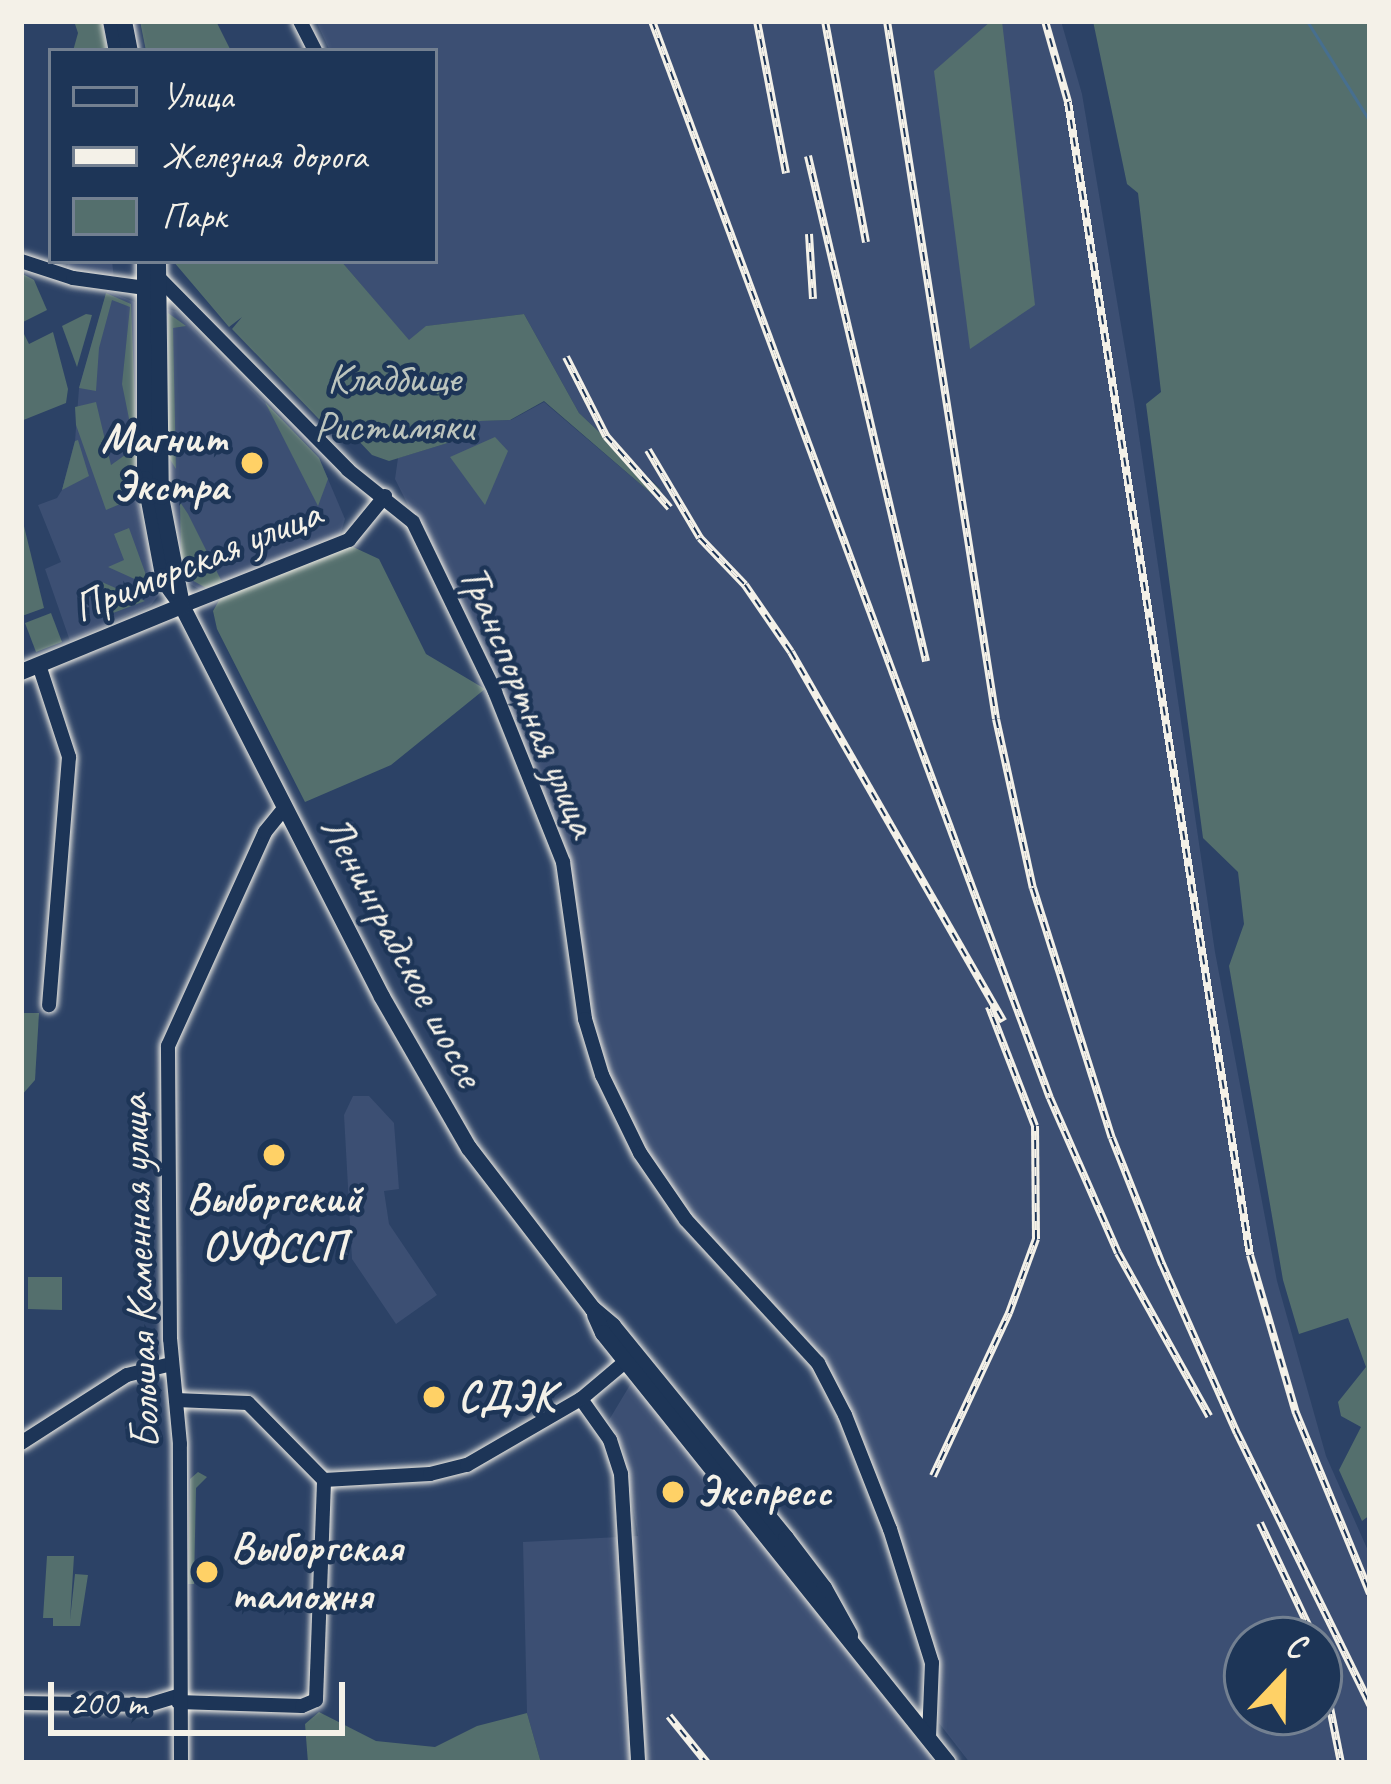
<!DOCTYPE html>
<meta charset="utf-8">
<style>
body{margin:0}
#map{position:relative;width:1391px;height:1784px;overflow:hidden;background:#2c4266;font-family:Caveat,sans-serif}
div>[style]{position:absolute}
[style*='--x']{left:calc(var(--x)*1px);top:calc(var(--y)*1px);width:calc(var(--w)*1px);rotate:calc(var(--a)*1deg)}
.built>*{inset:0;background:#3c4f73}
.green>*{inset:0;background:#546f6d}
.stream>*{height:3px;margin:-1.5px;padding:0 1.5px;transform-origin:1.5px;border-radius:1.5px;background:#476f8f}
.roads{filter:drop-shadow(0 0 3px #f4f1e8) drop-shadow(0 0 3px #f4f1e8)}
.minor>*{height:14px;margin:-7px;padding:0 7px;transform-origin:7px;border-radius:7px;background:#1d3557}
.major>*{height:16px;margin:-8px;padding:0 8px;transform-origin:8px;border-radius:8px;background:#1d3557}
.rail>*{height:8px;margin-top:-4px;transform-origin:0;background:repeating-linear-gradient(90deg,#1d3557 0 9px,#f4f1e8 0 18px);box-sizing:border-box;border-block:3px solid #f4f1e8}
.dots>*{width:33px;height:33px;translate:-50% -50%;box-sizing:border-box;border:6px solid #1d3557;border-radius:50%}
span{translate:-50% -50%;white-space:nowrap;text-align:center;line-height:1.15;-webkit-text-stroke:9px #1d3557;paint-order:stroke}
.park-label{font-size:42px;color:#bcc4bd}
.poi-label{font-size:42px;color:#f4f1e8;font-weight:700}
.right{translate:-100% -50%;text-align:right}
.left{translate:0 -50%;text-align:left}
.street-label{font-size:42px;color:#f4f1e8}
.frame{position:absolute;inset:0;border:24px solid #f4f1e8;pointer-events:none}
.legend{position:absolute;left:48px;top:48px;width:390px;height:216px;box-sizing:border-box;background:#1d3557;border:3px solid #738091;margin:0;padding:15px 21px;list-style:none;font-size:36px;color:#f4f1e8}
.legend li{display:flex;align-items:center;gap:24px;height:60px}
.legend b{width:60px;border:3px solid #738091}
.north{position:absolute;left:1223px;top:1616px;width:120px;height:120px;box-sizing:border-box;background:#1d3557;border:3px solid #738091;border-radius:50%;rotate:22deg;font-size:33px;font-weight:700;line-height:48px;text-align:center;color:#f4f1e8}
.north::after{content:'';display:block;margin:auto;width:42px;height:54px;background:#ffd166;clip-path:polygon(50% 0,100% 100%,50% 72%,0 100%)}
.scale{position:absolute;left:48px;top:1682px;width:297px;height:54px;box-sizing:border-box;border:6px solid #f4f1e8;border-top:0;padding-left:15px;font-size:36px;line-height:42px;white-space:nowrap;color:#f4f1e8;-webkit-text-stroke:9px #1d3557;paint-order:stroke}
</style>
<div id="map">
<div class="built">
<div style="clip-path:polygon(evenodd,316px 21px,1061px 21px,1082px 94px,1134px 402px,1215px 952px,1277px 1281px,1326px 1456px,1370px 1555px,1370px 1763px,970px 1763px,939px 1723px,938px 1663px,896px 1528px,853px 1415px,822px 1358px,690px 1215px,647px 1152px,607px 1073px,592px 1021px,568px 861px,500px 689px,395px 479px,398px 458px,451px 442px,480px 421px,511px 420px,544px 402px,653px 495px,661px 489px,579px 413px,524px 314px,427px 326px,409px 341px,341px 261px,435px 261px,435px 51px,330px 51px,316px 21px,1247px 1640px,1319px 1640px,1319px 1712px,1247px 1712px,1247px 1640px)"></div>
<div style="clip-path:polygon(69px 261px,112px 261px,114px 278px,66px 270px)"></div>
<div style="clip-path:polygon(107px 291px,135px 302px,137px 501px,160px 593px,151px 605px,70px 641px,45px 569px,61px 562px,38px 505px,57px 498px,62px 490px,75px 441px,79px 388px)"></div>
<div style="clip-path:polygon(168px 309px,176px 311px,319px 458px,345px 519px,339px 539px,202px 591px,187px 582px,177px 557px,169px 467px)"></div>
<div style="clip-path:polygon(353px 1096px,369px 1096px,394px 1123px,399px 1189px,384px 1191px,389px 1224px,437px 1295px,396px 1324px,352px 1259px,344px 1115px)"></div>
<div style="clip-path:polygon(633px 1380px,936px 1763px,541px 1763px,527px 1713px,523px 1542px,638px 1536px,623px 1448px,609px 1420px)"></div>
</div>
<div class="green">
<div style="clip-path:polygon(74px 21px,102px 21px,107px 51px,73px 51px,78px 33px)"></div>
<div style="clip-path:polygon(140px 21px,216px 21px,231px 51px,146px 51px)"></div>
<div style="clip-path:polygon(991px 21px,1002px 21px,1035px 305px,970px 349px,934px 71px)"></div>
<div style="clip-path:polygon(1093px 21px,1370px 21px,1370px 1515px,1362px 1521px,1339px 1470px,1361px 1427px,1341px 1416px,1338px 1402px,1366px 1367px,1348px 1318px,1299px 1334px,1283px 1280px,1229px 966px,1244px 924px,1238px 872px,1203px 838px,1146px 404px,1161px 392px,1138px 193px,1127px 184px)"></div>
<div style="clip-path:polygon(173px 261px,341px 261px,409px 340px,426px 326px,524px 314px,579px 413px,661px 490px,653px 495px,544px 401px,510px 420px,480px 421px,451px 442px,389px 461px,372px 455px,355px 437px,341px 442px,232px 329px,242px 317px,229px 327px)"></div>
<div style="clip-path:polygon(21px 273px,34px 280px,47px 310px,21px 323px)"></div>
<div style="clip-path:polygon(106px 293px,131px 304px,137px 449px,132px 499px,106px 510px,76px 425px,75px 407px,96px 402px,111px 465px,135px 448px,122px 384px,130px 307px,112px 300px,99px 348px,96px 391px,79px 388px)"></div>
<div style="clip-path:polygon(168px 313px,186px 326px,173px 328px,176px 469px,168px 456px)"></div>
<div style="clip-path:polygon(86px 314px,92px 315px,77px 367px,62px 326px)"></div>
<div style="clip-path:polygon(21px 328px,29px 344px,53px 332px,68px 389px,66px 403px,21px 421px)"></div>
<div style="clip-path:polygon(265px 402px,319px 458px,328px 479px,318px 506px)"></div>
<div style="clip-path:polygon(495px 437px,508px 451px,485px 505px,450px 457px)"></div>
<div style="clip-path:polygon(78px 440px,89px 476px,62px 490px,75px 441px)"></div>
<div style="clip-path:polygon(180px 502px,188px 514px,223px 584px,206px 588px,190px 579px,181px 557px)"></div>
<div style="clip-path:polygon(21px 514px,44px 608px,22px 616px,21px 612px)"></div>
<div style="clip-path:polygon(129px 528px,150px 586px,108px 567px,124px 560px,114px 534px)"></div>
<div style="clip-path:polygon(351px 546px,379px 559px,426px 654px,485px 689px,391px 765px,305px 802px,217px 629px,213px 611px,221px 597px)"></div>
<div style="clip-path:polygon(102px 582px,145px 601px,113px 613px)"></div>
<div style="clip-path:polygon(51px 613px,62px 642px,36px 652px,25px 623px)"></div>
<div style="clip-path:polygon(21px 1013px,39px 1013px,35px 1080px,21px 1096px)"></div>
<div style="clip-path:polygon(28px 1277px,62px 1277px,62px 1310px,28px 1309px)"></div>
<div style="clip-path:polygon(198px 1472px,207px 1477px,196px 1488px,194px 1584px,188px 1584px,190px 1479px)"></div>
<div style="clip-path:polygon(47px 1556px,74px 1556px,70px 1620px,75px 1574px,88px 1575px,80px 1626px,53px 1626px,53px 1618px,43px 1618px)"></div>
<div style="clip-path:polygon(319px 1712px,376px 1741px,435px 1747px,477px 1726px,527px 1713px,541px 1763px,308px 1763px,305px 1724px)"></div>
</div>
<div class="stream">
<div style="--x:1307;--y:21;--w:119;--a:58"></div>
</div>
<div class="roads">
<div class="minor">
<div style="--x:300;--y:21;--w:34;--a:63"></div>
<div style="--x:21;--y:261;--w:55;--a:18.1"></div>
<div style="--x:73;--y:278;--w:73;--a:7.9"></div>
<div style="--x:158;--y:277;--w:271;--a:45.4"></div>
<div style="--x:348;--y:470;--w:83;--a:38.7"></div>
<div style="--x:413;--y:522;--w:189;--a:64.2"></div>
<div style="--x:495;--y:692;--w:183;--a:68.2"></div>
<div style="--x:563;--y:862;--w:159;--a:82"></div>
<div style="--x:585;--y:1019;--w:59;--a:73.1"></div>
<div style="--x:602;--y:1075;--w:87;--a:64"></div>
<div style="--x:640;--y:1153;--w:81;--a:55.5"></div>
<div style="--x:686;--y:1220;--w:195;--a:47.3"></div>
<div style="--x:818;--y:1363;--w:59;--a:62.6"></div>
<div style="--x:845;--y:1415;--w:123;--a:68.5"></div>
<div style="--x:890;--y:1529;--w:140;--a:72.6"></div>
<div style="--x:932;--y:1663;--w:76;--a:92.3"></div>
<div style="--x:182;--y:606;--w:180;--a:-21.6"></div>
<div style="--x:349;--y:540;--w:57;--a:-50.7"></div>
<div style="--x:39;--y:665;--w:97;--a:71.9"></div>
<div style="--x:69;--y:757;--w:249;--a:94.6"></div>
<div style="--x:581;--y:1399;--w:50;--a:54.7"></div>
<div style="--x:610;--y:1440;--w:36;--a:72"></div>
<div style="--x:621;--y:1474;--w:289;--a:86.6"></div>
<div style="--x:176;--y:1400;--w:72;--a:2.4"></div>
<div style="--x:248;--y:1403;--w:108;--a:45.4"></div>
<div style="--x:324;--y:1480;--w:106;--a:-3.2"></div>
<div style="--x:430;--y:1474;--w:38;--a:-14"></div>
<div style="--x:467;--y:1465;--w:132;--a:-30.1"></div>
<div style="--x:581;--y:1399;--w:65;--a:-40"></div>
<div style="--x:21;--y:1443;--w:126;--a:-32.7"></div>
<div style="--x:127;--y:1375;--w:45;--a:-14"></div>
<div style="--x:178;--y:1702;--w:124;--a:1.8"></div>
<div style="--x:302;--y:1706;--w:15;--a:-23"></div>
<div style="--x:316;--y:1700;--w:220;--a:-87.9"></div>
<div style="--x:21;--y:1703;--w:127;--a:0.9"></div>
<div style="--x:148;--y:1705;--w:30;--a:-17"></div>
<div style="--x:181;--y:1763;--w:319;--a:-90.2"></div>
<div style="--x:180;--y:1444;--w:105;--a:-95.4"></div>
<div style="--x:170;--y:1339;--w:293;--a:-90.4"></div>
<div style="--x:168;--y:1046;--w:235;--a:-65.6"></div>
<div style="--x:265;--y:832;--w:32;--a:-51"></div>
</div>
<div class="major">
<div style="--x:111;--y:21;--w:31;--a:79"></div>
<div style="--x:124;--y:21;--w:31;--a:79"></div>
<div style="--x:145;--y:261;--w:218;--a:90"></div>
<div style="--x:145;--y:479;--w:104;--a:79.4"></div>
<div style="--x:164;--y:581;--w:31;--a:54"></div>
<div style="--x:182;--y:606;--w:439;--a:62.9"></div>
<div style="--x:382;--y:997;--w:174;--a:60.1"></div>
<div style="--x:469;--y:1148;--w:203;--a:52.4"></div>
<div style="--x:593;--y:1309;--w:26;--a:40"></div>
<div style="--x:613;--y:1326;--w:274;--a:50.8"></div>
<div style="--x:786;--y:1538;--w:63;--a:52.8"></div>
<div style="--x:824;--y:1588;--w:54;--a:61"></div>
<div style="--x:158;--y:261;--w:236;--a:89.3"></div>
<div style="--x:161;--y:497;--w:105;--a:79"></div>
<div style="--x:21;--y:672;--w:174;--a:-22.3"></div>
<div style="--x:595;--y:1315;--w:20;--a:66"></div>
<div style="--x:603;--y:1333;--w:551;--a:51.26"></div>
</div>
</div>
<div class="rail">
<div style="--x:652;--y:21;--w:1148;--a:69.72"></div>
<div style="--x:1050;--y:1098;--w:169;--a:66.3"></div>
<div style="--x:1118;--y:1253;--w:187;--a:60.8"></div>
<div style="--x:757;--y:21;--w:155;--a:79.2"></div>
<div style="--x:825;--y:21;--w:225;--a:79.5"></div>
<div style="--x:887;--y:21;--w:706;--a:81.12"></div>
<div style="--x:996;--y:719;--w:173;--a:77.7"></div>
<div style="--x:1033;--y:888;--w:262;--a:72.5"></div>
<div style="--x:1112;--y:1138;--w:136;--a:68.4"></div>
<div style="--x:1162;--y:1264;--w:185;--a:66.1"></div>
<div style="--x:1237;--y:1433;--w:303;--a:63.9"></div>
<div style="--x:1045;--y:21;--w:84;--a:74.1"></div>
<div style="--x:1068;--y:102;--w:1167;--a:81.03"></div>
<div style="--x:1250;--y:1255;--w:165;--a:73.8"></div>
<div style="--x:1296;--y:1413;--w:195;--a:67.7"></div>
<div style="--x:808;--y:156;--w:519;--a:76.85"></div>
<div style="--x:809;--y:234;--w:65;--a:86.5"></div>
<div style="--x:566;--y:357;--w:89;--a:63.1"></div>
<div style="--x:606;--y:436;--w:96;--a:48.4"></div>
<div style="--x:648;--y:450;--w:102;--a:59.4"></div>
<div style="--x:700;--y:538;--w:65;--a:46.2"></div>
<div style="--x:745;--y:585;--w:81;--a:55.5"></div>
<div style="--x:791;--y:652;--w:426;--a:60.1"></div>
<div style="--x:933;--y:1476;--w:180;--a:-65"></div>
<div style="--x:1009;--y:1313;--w:79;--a:-70"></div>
<div style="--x:1036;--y:1239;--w:113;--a:-90.5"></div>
<div style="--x:1035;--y:1126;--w:128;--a:-111.1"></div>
<div style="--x:1260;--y:1523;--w:129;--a:64.8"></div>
<div style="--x:1319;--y:1652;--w:113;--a:78.8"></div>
<div style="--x:669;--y:1716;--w:60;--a:51"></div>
</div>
<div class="dots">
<div style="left:252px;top:463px;background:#ffd166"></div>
<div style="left:274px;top:1155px;background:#ffd166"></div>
<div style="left:434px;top:1397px;background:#ffd166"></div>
<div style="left:673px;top:1492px;background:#ffd166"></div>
<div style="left:207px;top:1572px;background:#ffd166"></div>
</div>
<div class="park-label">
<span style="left:394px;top:403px">Кладбище<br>Ристимяки</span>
</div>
<div class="poi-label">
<span class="right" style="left:228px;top:463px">Магнит<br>Экстра</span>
<span style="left:274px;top:1223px">Выборгский<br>ОУФССП</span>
<span class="left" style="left:458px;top:1397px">СДЭК</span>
<span class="left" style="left:697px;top:1492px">Экспресс</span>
<span class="left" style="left:231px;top:1572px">Выборгская<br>таможня</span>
</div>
<div class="street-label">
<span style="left:197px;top:561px;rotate:-22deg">Приморская улица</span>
<span style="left:528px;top:701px;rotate:67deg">Транспортная улица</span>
<span style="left:402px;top:951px;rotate:62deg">Ленинградское шоссе</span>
<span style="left:140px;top:1272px;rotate:-92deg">Большая Каменная улица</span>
</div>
<div class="frame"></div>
<ul class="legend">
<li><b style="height:15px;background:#1d3557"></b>Улица</li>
<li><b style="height:15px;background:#f4f1e8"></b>Железная дорога</li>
<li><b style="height:33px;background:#546f6d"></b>Парк</li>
</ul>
<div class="north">С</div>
<div class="scale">200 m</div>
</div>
